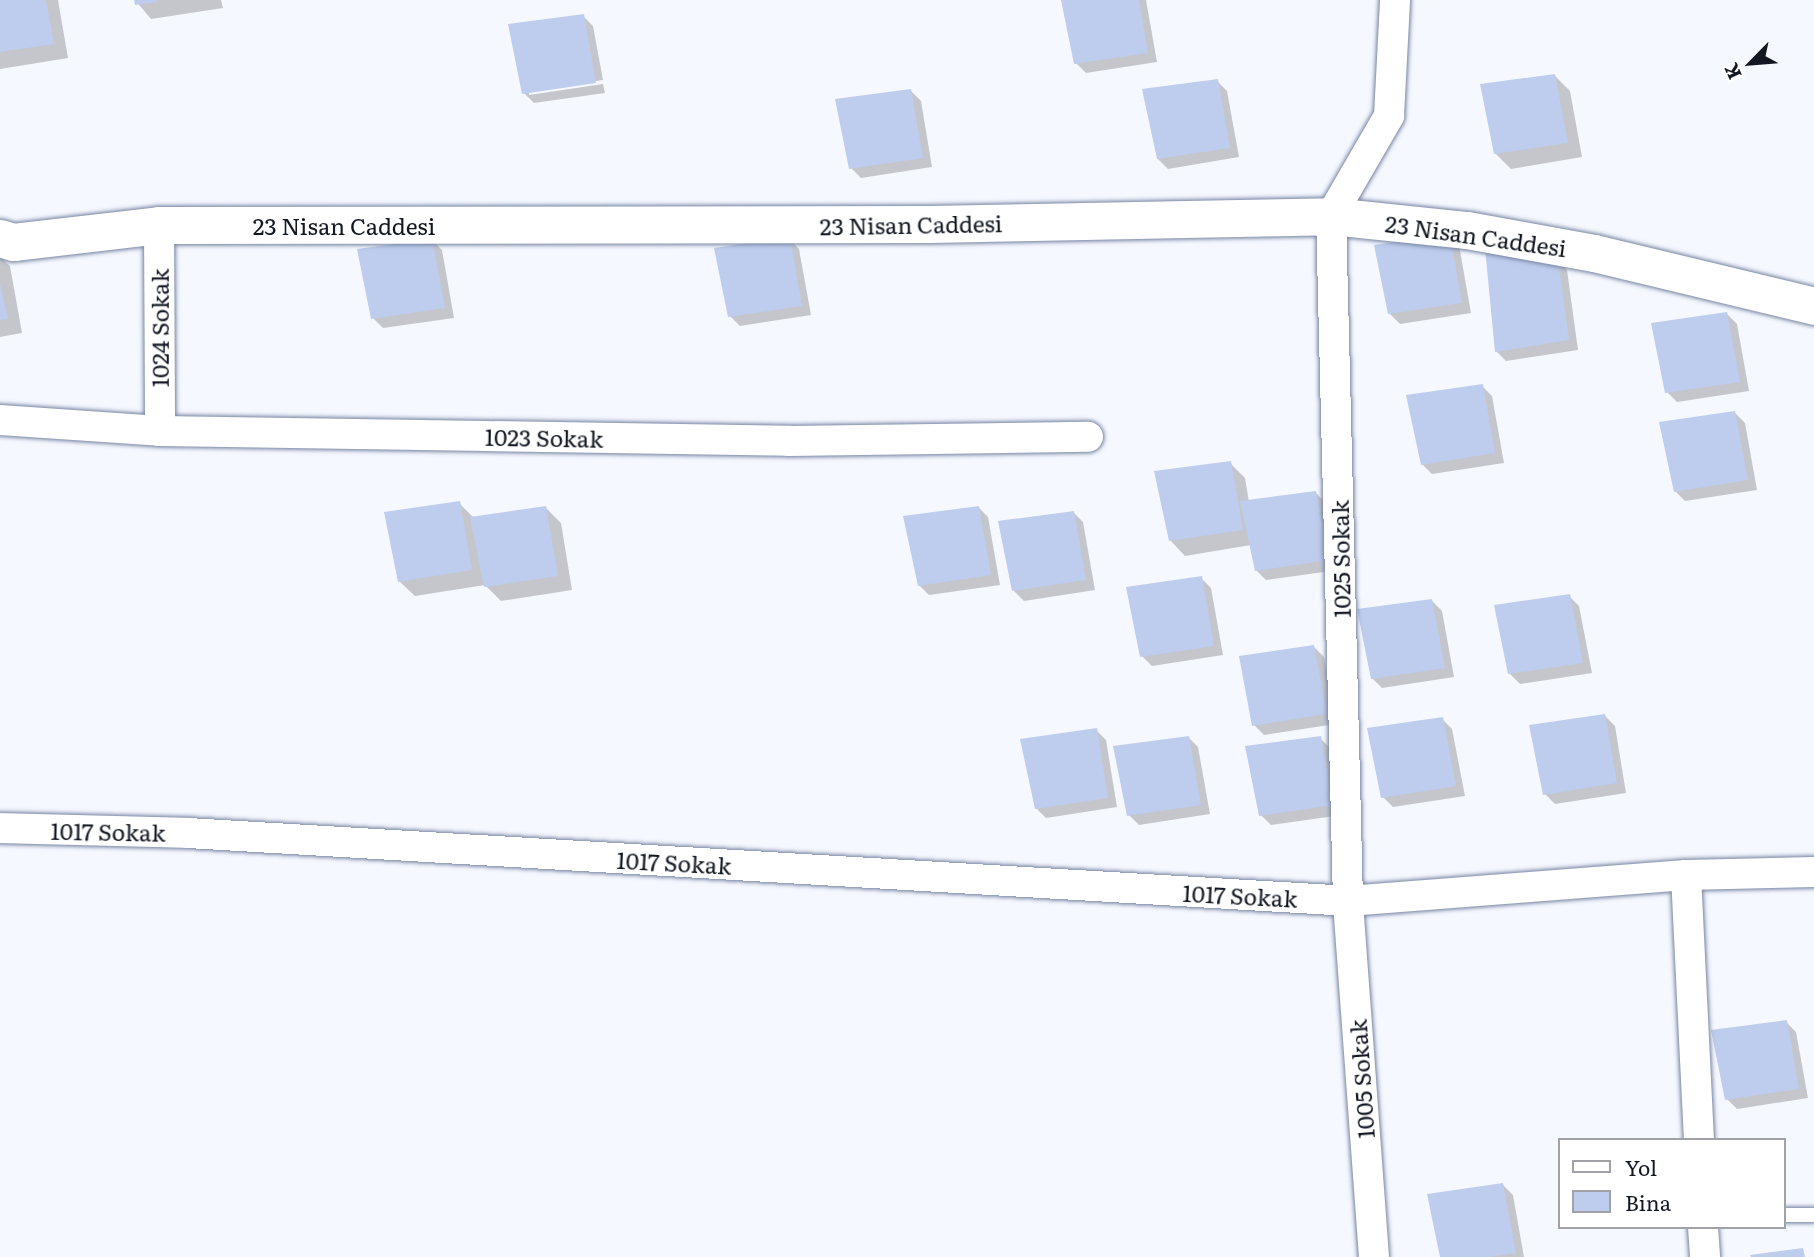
<!DOCTYPE html>
<style>
body{margin:0}
#map{position:relative;width:1814px;height:1257px;overflow:hidden;background:#f5f8ff;font-family:Literata,serif}
div>[style]{position:absolute}
[style*='--x']{left:calc(var(--x)*1px);top:calc(var(--y)*1px);width:calc(var(--w)*1px);rotate:calc(var(--a)*1deg)}
.shadow>*{inset:0;background:#0003}
.building>*{inset:0;background:#becced}
.roads{filter:drop-shadow(0 0 2px #7885a3) drop-shadow(0 0 2px #7885a3)}
.service>*{height:14px;margin:-7px;padding:0 7px;transform-origin:7px;border-radius:7px;background:#fff}
.minor>*{height:30px;margin:-15px;padding:0 15px;transform-origin:15px;border-radius:15px;background:#fff}
.tertiary>*{height:37px;margin:-18.5px;padding:0 18.5px;transform-origin:18.5px;border-radius:18.5px;background:#fff}
span{translate:-50% -50%;white-space:nowrap;text-align:center;line-height:1.15;-webkit-text-stroke:6px #fff;paint-order:stroke}
.street-label{font-size:23px;color:#121722}
.legend{position:absolute;left:1558px;top:1138px;width:228px;height:91px;box-sizing:border-box;background:#fff;border:2px solid #a0a2a7;margin:0;padding:9px 12px;list-style:none;font-size:21px;color:#121722}
.legend li{display:flex;align-items:center;gap:14px;height:35px}
.legend b{width:35px;border:2px solid #a0a2a7}
.north{position:absolute;left:1716px;top:28px;width:70px;height:70px;-webkit-text-stroke:5px #fff;paint-order:stroke;rotate:245deg;font-size:19px;font-weight:700;line-height:28px;text-align:center;color:#121722}
.north::after{content:'';display:block;margin:auto;width:24px;height:32px;background:#121722;clip-path:polygon(50% 0,100% 100%,50% 72%,0 100%)}
</style>
<div id="map">
<div class="shadow">
<div style="clip-path:polygon(0 0,58px 0,68px 58px,0 69px)"></div>
<div style="clip-path:polygon(135px 0,221px 0,223px 8px,151px 19px)"></div>
<div style="clip-path:polygon(1063px 0,1146px 0,1157px 62px,1086px 73px,1076px 63px)"></div>
<div style="clip-path:polygon(583px 16px,593px 26px,603px 80px,529px 91px,529px 95px,603px 84px,605px 93px,534px 103px,524px 93px)"></div>
<div style="clip-path:polygon(1555px 76px,1570px 91px,1582px 157px,1511px 169px,1495px 153px)"></div>
<div style="clip-path:polygon(1217px 81px,1227px 91px,1239px 157px,1168px 169px,1158px 159px)"></div>
<div style="clip-path:polygon(911px 91px,921px 101px,932px 167px,861px 178px,851px 168px)"></div>
<div style="clip-path:polygon(1449px 235px,1459px 245px,1471px 313px,1400px 324px,1390px 314px)"></div>
<div style="clip-path:polygon(789px 239px,799px 249px,811px 315px,740px 326px,730px 316px)"></div>
<div style="clip-path:polygon(432px 240px,442px 250px,454px 318px,383px 328px,373px 318px)"></div>
<div style="clip-path:polygon(0 257px,10px 266px,22px 333px,0 337px)"></div>
<div style="clip-path:polygon(1557px 260px,1567px 270px,1578px 350px,1506px 361px,1496px 351px)"></div>
<div style="clip-path:polygon(1727px 314px,1737px 324px,1749px 391px,1677px 402px,1667px 392px)"></div>
<div style="clip-path:polygon(1482px 386px,1492px 396px,1504px 463px,1432px 474px,1422px 464px)"></div>
<div style="clip-path:polygon(1735px 413px,1745px 423px,1757px 490px,1685px 501px,1675px 491px)"></div>
<div style="clip-path:polygon(1230px 463px,1245px 478px,1249px 502px,1316px 493px,1326px 503px,1338px 570px,1266px 580px,1256px 570px,1251px 545px,1185px 556px,1170px 540px)"></div>
<div style="clip-path:polygon(459px 503px,474px 518px,546px 508px,561px 523px,572px 590px,501px 601px,485px 585px,415px 596px,399px 581px)"></div>
<div style="clip-path:polygon(978px 507px,988px 517px,1000px 585px,929px 595px,919px 585px)"></div>
<div style="clip-path:polygon(1073px 512px,1083px 522px,1095px 590px,1024px 601px,1014px 591px)"></div>
<div style="clip-path:polygon(1201px 578px,1211px 588px,1223px 655px,1152px 666px,1142px 656px)"></div>
<div style="clip-path:polygon(1569px 596px,1579px 606px,1592px 673px,1520px 684px,1510px 674px)"></div>
<div style="clip-path:polygon(1432px 601px,1442px 611px,1454px 677px,1382px 688px,1372px 678px)"></div>
<div style="clip-path:polygon(1314px 647px,1324px 657px,1336px 724px,1264px 735px,1254px 725px)"></div>
<div style="clip-path:polygon(1605px 716px,1615px 726px,1626px 793px,1555px 804px,1545px 794px)"></div>
<div style="clip-path:polygon(1442px 719px,1452px 729px,1465px 796px,1393px 807px,1383px 797px)"></div>
<div style="clip-path:polygon(1096px 730px,1106px 740px,1117px 807px,1046px 818px,1036px 808px)"></div>
<div style="clip-path:polygon(1188px 737px,1198px 747px,1210px 814px,1139px 825px,1129px 815px)"></div>
<div style="clip-path:polygon(1320px 738px,1330px 748px,1342px 815px,1271px 825px,1261px 815px)"></div>
<div style="clip-path:polygon(1786px 1022px,1796px 1032px,1808px 1098px,1737px 1109px,1727px 1099px)"></div>
<div style="clip-path:polygon(1503px 1185px,1513px 1195px,1524px 1257px,1442px 1257px)"></div>
</div>
<div class="building">
<div style="clip-path:polygon(0 0,46px 0,54px 44px,0 52px)"></div>
<div style="clip-path:polygon(134px 0,157px 0,158px 2px,135px 5px)"></div>
<div style="clip-path:polygon(1061px 0,1139px 0,1148px 53px,1074px 64px)"></div>
<div style="clip-path:polygon(584px 14px,596px 83px,522px 94px,508px 24px)"></div>
<div style="clip-path:polygon(1555px 74px,1568px 143px,1494px 154px,1480px 84px)"></div>
<div style="clip-path:polygon(1218px 79px,1230px 148px,1157px 159px,1142px 89px)"></div>
<div style="clip-path:polygon(911px 89px,923px 158px,849px 169px,835px 99px)"></div>
<div style="clip-path:polygon(1450px 234px,1462px 303px,1388px 314px,1374px 245px)"></div>
<div style="clip-path:polygon(790px 237px,802px 306px,728px 317px,714px 248px)"></div>
<div style="clip-path:polygon(432px 239px,445px 308px,371px 319px,357px 249px)"></div>
<div style="clip-path:polygon(1485px 248px,1558px 258px,1569px 340px,1495px 352px)"></div>
<div style="clip-path:polygon(0 283px,8px 319px,0 320px)"></div>
<div style="clip-path:polygon(1727px 312px,1740px 382px,1665px 393px,1651px 323px)"></div>
<div style="clip-path:polygon(1483px 384px,1495px 453px,1421px 465px,1406px 395px)"></div>
<div style="clip-path:polygon(1735px 411px,1748px 480px,1674px 492px,1659px 422px)"></div>
<div style="clip-path:polygon(1231px 461px,1243px 530px,1169px 541px,1154px 471px)"></div>
<div style="clip-path:polygon(1316px 491px,1329px 560px,1255px 571px,1240px 501px)"></div>
<div style="clip-path:polygon(460px 501px,472px 570px,398px 582px,384px 512px)"></div>
<div style="clip-path:polygon(546px 506px,558px 576px,484px 587px,470px 517px)"></div>
<div style="clip-path:polygon(979px 506px,991px 575px,918px 586px,903px 516px)"></div>
<div style="clip-path:polygon(1074px 511px,1086px 580px,1012px 591px,998px 521px)"></div>
<div style="clip-path:polygon(1202px 576px,1214px 646px,1140px 657px,1126px 587px)"></div>
<div style="clip-path:polygon(1570px 594px,1583px 663px,1508px 674px,1494px 605px)"></div>
<div style="clip-path:polygon(1432px 599px,1445px 668px,1371px 679px,1357px 609px)"></div>
<div style="clip-path:polygon(1314px 645px,1327px 714px,1252px 726px,1239px 656px)"></div>
<div style="clip-path:polygon(1605px 714px,1617px 783px,1543px 795px,1529px 725px)"></div>
<div style="clip-path:polygon(1443px 717px,1456px 786px,1381px 798px,1367px 728px)"></div>
<div style="clip-path:polygon(1097px 728px,1108px 798px,1035px 809px,1020px 739px)"></div>
<div style="clip-path:polygon(1189px 736px,1201px 805px,1127px 816px,1113px 746px)"></div>
<div style="clip-path:polygon(1321px 736px,1333px 805px,1259px 816px,1245px 746px)"></div>
<div style="clip-path:polygon(1787px 1020px,1799px 1089px,1725px 1100px,1711px 1030px)"></div>
<div style="clip-path:polygon(1503px 1183px,1516px 1253px,1488px 1257px,1440px 1257px,1427px 1194px)"></div>
<div style="clip-path:polygon(1803px 1248px,1805px 1257px,1751px 1257px,1750px 1255px)"></div>
</div>
<div class="roads">
<div class="service">
<div style="--x:1784;--y:1215;--w:30;--a:0"></div>
</div>
<div class="minor">
<div style="--x:159;--y:225;--w:206;--a:89.7"></div>
<div style="--x:0;--y:420;--w:160;--a:3.9"></div>
<div style="--x:160;--y:431;--w:326;--a:0.9"></div>
<div style="--x:486;--y:436;--w:303;--a:0.9"></div>
<div style="--x:789;--y:441;--w:299;--a:-0.8"></div>
<div style="--x:0;--y:828;--w:188;--a:1.5"></div>
<div style="--x:188;--y:833;--w:1162;--a:3.35"></div>
<div style="--x:1348;--y:901;--w:339;--a:-4.4"></div>
<div style="--x:1686;--y:875;--w:128;--a:-1.3"></div>
<div style="--x:1686;--y:875;--w:265;--a:87.2"></div>
<div style="--x:1703;--y:1227;--w:30;--a:86"></div>
<div style="--x:1374;--y:1257;--w:357;--a:-94.2"></div>
<div style="--x:1348;--y:901;--w:685;--a:-91.42"></div>
<div style="--x:1331;--y:216;--w:116;--a:-59.9"></div>
<div style="--x:1389;--y:116;--w:116;--a:-87"></div>
</div>
<div class="tertiary">
<div style="--x:0;--y:238;--w:14;--a:17"></div>
<div style="--x:13;--y:242;--w:147;--a:-6.6"></div>
<div style="--x:159;--y:225;--w:771;--a:-0.07"></div>
<div style="--x:930;--y:224;--w:401;--a:-1.1"></div>
<div style="--x:1331;--y:216;--w:137;--a:5.9"></div>
<div style="--x:1467;--y:230;--w:129;--a:10.3"></div>
<div style="--x:1594;--y:253;--w:226;--a:13.5"></div>
</div>
</div>
<div class="street-label">
<span style="left:911px;top:224px;rotate:-1deg">23 Nisan Caddesi</span>
<span style="left:344px;top:225px">23 Nisan Caddesi</span>
<span style="left:1476px;top:235px;rotate:8deg">23 Nisan Caddesi</span>
<span style="left:159px;top:328px;rotate:-90deg">1024 Sokak</span>
<span style="left:544px;top:437px;rotate:1deg">1023 Sokak</span>
<span style="left:1340px;top:559px;rotate:-91deg">1025 Sokak</span>
<span style="left:108px;top:831px;rotate:1deg">1017 Sokak</span>
<span style="left:674px;top:862px;rotate:3deg">1017 Sokak</span>
<span style="left:1240px;top:895px;rotate:3deg">1017 Sokak</span>
<span style="left:1361px;top:1079px;rotate:-94deg">1005 Sokak</span>
</div>
<ul class="legend">
<li><b style="height:9px;background:#fff"></b>Yol</li>
<li><b style="height:19px;background:#becced"></b>Bina</li>
</ul>
<div class="north">K</div>
</div>
